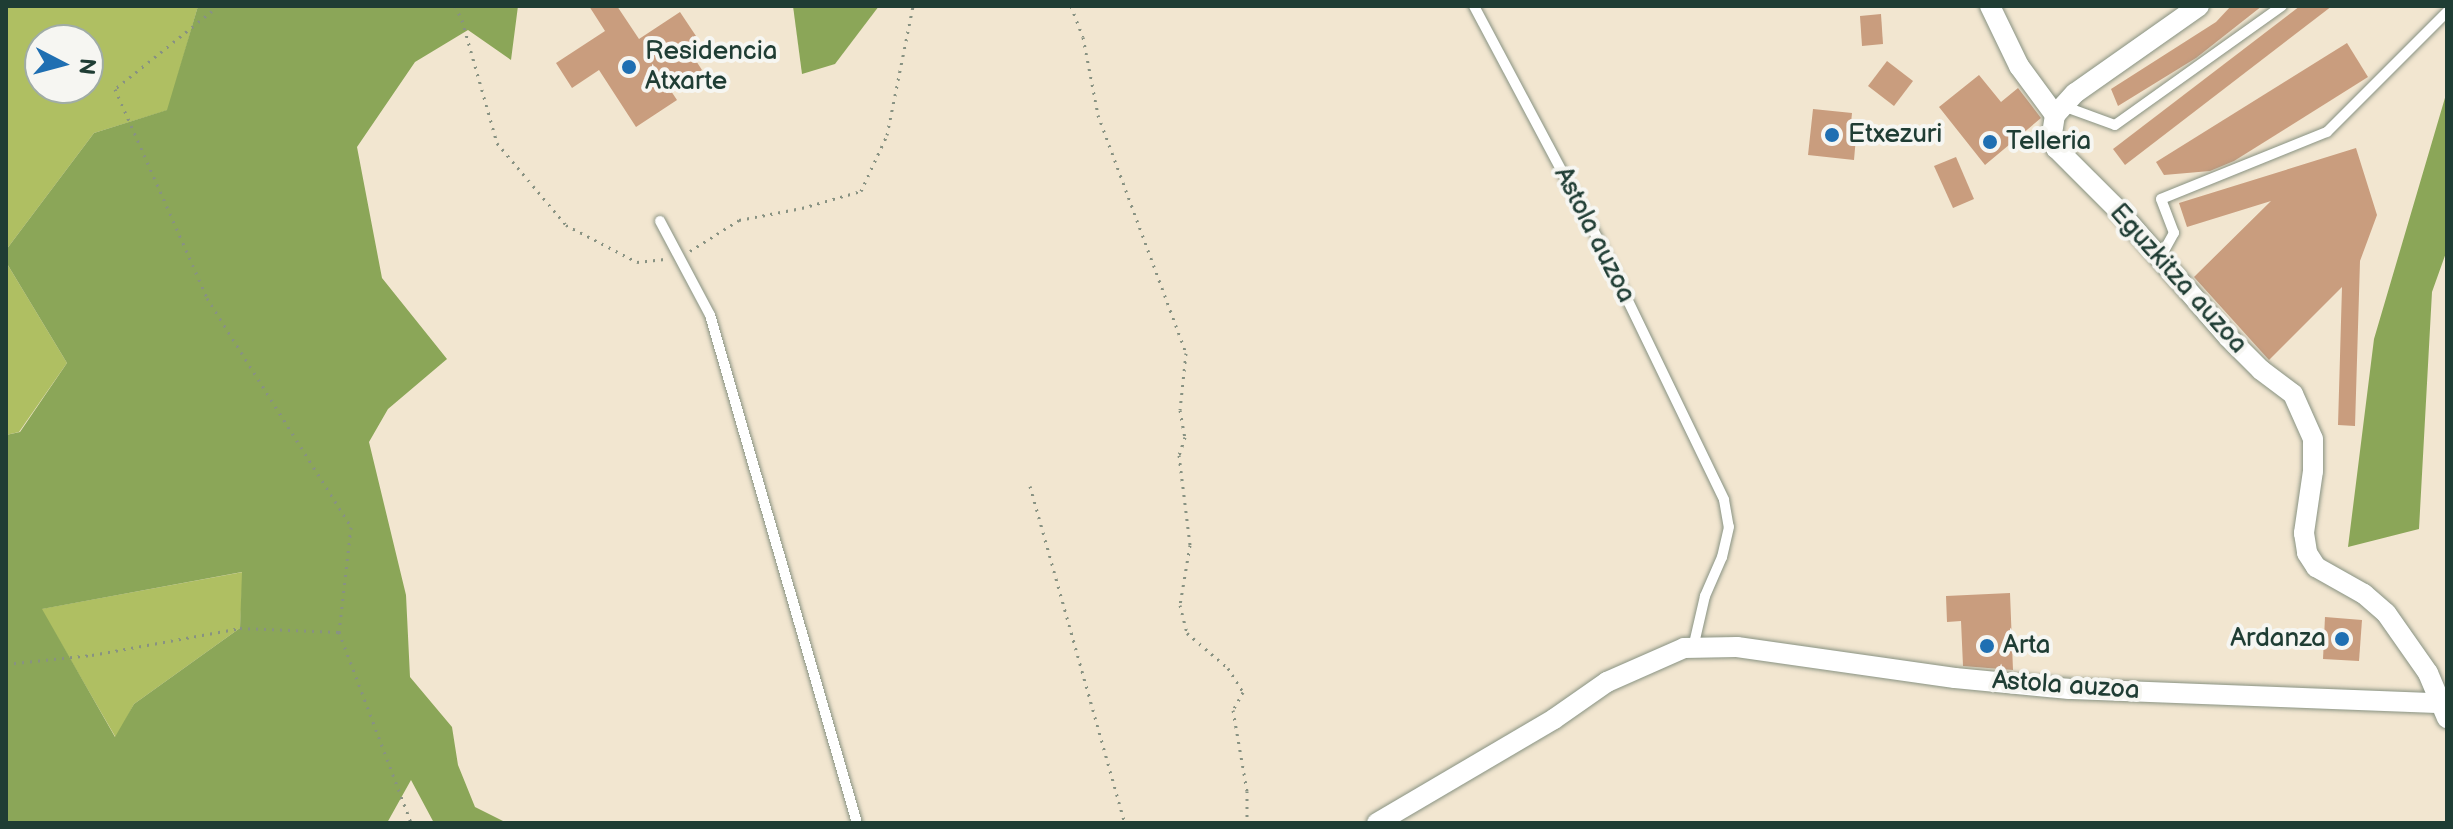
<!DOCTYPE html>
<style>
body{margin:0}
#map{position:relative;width:2453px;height:829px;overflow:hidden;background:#f2e6d0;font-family:"Balsamiq Sans",sans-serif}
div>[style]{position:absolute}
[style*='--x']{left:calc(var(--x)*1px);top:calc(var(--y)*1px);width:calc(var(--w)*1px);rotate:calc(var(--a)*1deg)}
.green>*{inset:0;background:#afbf62}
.forest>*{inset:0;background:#8ba658}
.building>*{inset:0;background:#c99d7e}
.path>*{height:3px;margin-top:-1.5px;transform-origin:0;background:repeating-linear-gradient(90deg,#889282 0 2px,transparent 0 8px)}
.roads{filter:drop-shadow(0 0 2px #889282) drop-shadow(0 0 2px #889282)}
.lane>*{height:10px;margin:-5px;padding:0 5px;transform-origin:5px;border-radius:5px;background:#fff}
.street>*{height:20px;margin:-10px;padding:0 10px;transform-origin:10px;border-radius:10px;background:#fff}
.dots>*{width:22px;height:22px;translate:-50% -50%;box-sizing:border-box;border:4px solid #f6f6f2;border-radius:50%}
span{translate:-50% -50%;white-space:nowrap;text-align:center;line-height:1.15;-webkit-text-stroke:8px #f6f6f2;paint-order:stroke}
.poi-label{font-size:26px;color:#1f3d34}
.left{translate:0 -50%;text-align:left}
.right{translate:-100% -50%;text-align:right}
.street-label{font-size:26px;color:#1f3d34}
.frame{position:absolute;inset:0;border:8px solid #1f3d34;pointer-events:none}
.north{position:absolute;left:24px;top:24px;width:80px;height:80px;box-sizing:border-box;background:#f6f6f2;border:2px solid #a0aca6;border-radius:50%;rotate:96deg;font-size:22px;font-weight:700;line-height:32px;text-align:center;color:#1f3d34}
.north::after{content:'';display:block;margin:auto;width:28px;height:36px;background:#1f6fb2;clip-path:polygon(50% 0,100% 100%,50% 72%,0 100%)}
</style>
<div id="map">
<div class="green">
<div style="clip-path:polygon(evenodd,6px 6px,198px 6px,168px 110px,94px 133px,6px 250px,6px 6px,40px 40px,88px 40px,88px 88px,40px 88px,40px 40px)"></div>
<div style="clip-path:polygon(6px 262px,67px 363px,19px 432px,6px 435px)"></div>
<div style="clip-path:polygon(243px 572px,240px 628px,134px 704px,116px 738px,41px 609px)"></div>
</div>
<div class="forest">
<div style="clip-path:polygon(evenodd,198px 6px,518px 6px,511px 60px,468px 30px,415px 62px,357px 147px,382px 278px,447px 359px,388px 409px,369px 442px,406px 595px,410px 677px,452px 727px,458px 765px,475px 807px,507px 823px,434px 823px,411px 780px,387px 823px,6px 823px,6px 435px,20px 432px,67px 363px,6px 262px,6px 250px,94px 133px,167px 110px,198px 6px,242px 572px,240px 628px,134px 704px,115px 737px,42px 609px,242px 572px)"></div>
<div style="clip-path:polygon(793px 6px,879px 6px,835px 64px,802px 74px)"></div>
<div style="clip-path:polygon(2447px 91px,2447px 250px,2432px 292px,2419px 529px,2348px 547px,2374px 339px)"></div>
</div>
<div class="building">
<div style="clip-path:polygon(589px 6px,617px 6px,639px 39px,680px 12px,696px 36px,687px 47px,702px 70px,671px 91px,677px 100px,636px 127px,599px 70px,572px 88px,556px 63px,605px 31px)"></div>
<div style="clip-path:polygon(2231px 6px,2262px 6px,2196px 58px,2118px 106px,2111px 89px,2216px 22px)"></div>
<div style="clip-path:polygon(2300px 6px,2332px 6px,2125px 165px,2113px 149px)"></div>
<div style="clip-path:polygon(1881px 14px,1883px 44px,1862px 46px,1860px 16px)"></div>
<div style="clip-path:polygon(2347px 43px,2368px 77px,2234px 161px,2210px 171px,2164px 175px,2156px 162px)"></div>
<div style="clip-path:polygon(1887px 61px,1913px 81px,1894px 106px,1868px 86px)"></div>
<div style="clip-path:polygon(1979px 75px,2001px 102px,2018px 88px,2041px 118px,1985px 165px,1939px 107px)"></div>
<div style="clip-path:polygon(1813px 109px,1852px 113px,1850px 133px,1856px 137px,1854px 160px,1808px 155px)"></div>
<div style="clip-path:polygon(2356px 148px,2377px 215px,2360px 261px,2355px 426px,2338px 425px,2342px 287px,2269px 360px,2194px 277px,2271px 201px,2187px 227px,2179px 203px)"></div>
<div style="clip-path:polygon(1956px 157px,1974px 199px,1953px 208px,1934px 166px)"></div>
<div style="clip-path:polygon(2010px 593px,2013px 670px,1963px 666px,1961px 621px,1947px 622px,1946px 596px)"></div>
<div style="clip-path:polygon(2325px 617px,2362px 620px,2359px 661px,2323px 659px)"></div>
</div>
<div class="path">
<div style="--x:212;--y:6;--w:5;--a:90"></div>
<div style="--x:212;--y:11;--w:124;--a:141.2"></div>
<div style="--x:115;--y:89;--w:228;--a:66.2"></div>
<div style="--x:207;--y:298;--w:271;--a:57.8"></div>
<div style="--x:351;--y:527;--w:106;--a:96.5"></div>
<div style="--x:339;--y:632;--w:204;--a:69.3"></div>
<div style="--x:455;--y:6;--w:16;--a:63"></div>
<div style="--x:462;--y:20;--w:128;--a:74.1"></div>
<div style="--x:497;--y:143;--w:107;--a:49.9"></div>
<div style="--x:566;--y:225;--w:80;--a:27.5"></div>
<div style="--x:637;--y:262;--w:28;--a:-6"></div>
<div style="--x:1071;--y:6;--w:33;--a:69"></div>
<div style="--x:1083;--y:37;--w:79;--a:79.1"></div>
<div style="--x:1098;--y:115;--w:254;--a:69.7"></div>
<div style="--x:1186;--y:353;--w:57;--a:96"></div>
<div style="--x:1180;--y:410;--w:27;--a:80"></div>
<div style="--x:1185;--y:437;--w:19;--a:108"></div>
<div style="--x:1179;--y:455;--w:91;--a:83"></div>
<div style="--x:1190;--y:545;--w:61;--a:99.5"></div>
<div style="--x:1180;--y:605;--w:29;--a:76"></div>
<div style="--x:1187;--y:633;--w:54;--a:40.5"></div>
<div style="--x:1228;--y:668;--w:28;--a:58"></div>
<div style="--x:1243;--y:692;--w:21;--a:119"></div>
<div style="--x:1233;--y:710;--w:82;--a:80.2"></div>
<div style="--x:1247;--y:791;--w:32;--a:90"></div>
<div style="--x:690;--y:251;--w:58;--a:-32.3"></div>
<div style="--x:739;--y:220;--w:64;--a:-10.8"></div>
<div style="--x:802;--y:208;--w:61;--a:-16.1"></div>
<div style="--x:861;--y:191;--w:62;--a:-65.1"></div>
<div style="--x:887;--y:135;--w:132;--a:-78.6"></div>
<div style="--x:1030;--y:486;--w:350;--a:74.3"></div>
<div style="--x:6;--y:664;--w:86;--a:-6"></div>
<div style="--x:92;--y:655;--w:150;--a:-10.3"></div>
<div style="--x:240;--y:628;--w:99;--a:2.3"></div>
</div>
<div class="roads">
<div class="lane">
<div style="--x:1474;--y:6;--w:271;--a:62"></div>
<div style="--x:1601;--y:245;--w:283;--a:64.2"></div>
<div style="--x:1724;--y:500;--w:27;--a:80"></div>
<div style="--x:1729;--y:527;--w:31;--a:103"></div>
<div style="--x:1722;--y:557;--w:43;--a:113.6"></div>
<div style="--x:1705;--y:596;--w:53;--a:103"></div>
<div style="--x:2063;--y:106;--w:55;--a:20.1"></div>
<div style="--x:2115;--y:125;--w:205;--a:-35.5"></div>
<div style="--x:660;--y:221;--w:106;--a:62"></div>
<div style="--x:710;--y:315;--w:529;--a:73.86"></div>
<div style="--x:2160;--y:258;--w:29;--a:-61"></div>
<div style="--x:2174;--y:233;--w:36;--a:-111"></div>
<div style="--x:2161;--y:199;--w:179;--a:-22"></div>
<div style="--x:2327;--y:132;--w:170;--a:-45"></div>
</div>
<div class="street">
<div style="--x:1990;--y:6;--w:67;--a:64.2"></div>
<div style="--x:2019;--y:66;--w:61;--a:53.7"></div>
<div style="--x:2199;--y:6;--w:151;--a:144.9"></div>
<div style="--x:2075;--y:93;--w:30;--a:132"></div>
<div style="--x:2055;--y:115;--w:19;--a:99"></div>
<div style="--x:2052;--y:134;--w:15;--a:74"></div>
<div style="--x:2056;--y:148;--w:89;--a:45"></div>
<div style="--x:2119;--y:211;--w:167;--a:49.1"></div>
<div style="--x:2228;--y:337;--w:47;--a:45"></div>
<div style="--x:2261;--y:370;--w:40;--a:37"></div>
<div style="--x:2293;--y:394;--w:49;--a:66"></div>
<div style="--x:2313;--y:439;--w:32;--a:90"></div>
<div style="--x:2313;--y:471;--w:63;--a:98.3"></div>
<div style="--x:2304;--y:533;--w:20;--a:81"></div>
<div style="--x:2307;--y:553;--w:17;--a:57"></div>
<div style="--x:2316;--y:567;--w:55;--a:29.4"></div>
<div style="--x:2364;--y:594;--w:29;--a:41"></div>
<div style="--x:2386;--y:613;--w:73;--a:55"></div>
<div style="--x:2428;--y:673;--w:49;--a:67.1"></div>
<div style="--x:1377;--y:823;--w:205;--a:-30.4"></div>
<div style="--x:1554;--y:719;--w:65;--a:-34.9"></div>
<div style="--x:1607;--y:682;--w:84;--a:-23.8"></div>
<div style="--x:1684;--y:648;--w:53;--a:-1.1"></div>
<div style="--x:1737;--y:647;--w:220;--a:8.1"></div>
<div style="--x:1955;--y:678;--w:115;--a:5.5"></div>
<div style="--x:2069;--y:689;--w:371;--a:2.2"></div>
</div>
</div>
<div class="dots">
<div style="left:629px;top:67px;background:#1f6fb2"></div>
<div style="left:1832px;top:135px;background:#1f6fb2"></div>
<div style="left:1990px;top:142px;background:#1f6fb2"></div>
<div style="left:2342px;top:639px;background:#1f6fb2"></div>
<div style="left:1987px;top:646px;background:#1f6fb2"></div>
</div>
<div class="poi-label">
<span class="left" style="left:645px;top:67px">Residencia<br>Atxarte</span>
<span class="left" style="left:1848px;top:135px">Etxezuri</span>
<span class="left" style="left:2006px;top:142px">Telleria</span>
<span class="right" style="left:2326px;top:639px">Ardanza</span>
<span class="left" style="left:2003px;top:646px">Arta</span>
</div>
<div class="street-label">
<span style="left:1594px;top:235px;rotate:63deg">Astola auzoa</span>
<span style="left:2178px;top:279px;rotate:48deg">Eguzkitza auzoa</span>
<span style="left:2066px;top:686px;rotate:4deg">Astola auzoa</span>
</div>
<div class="frame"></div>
<div class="north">N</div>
</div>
